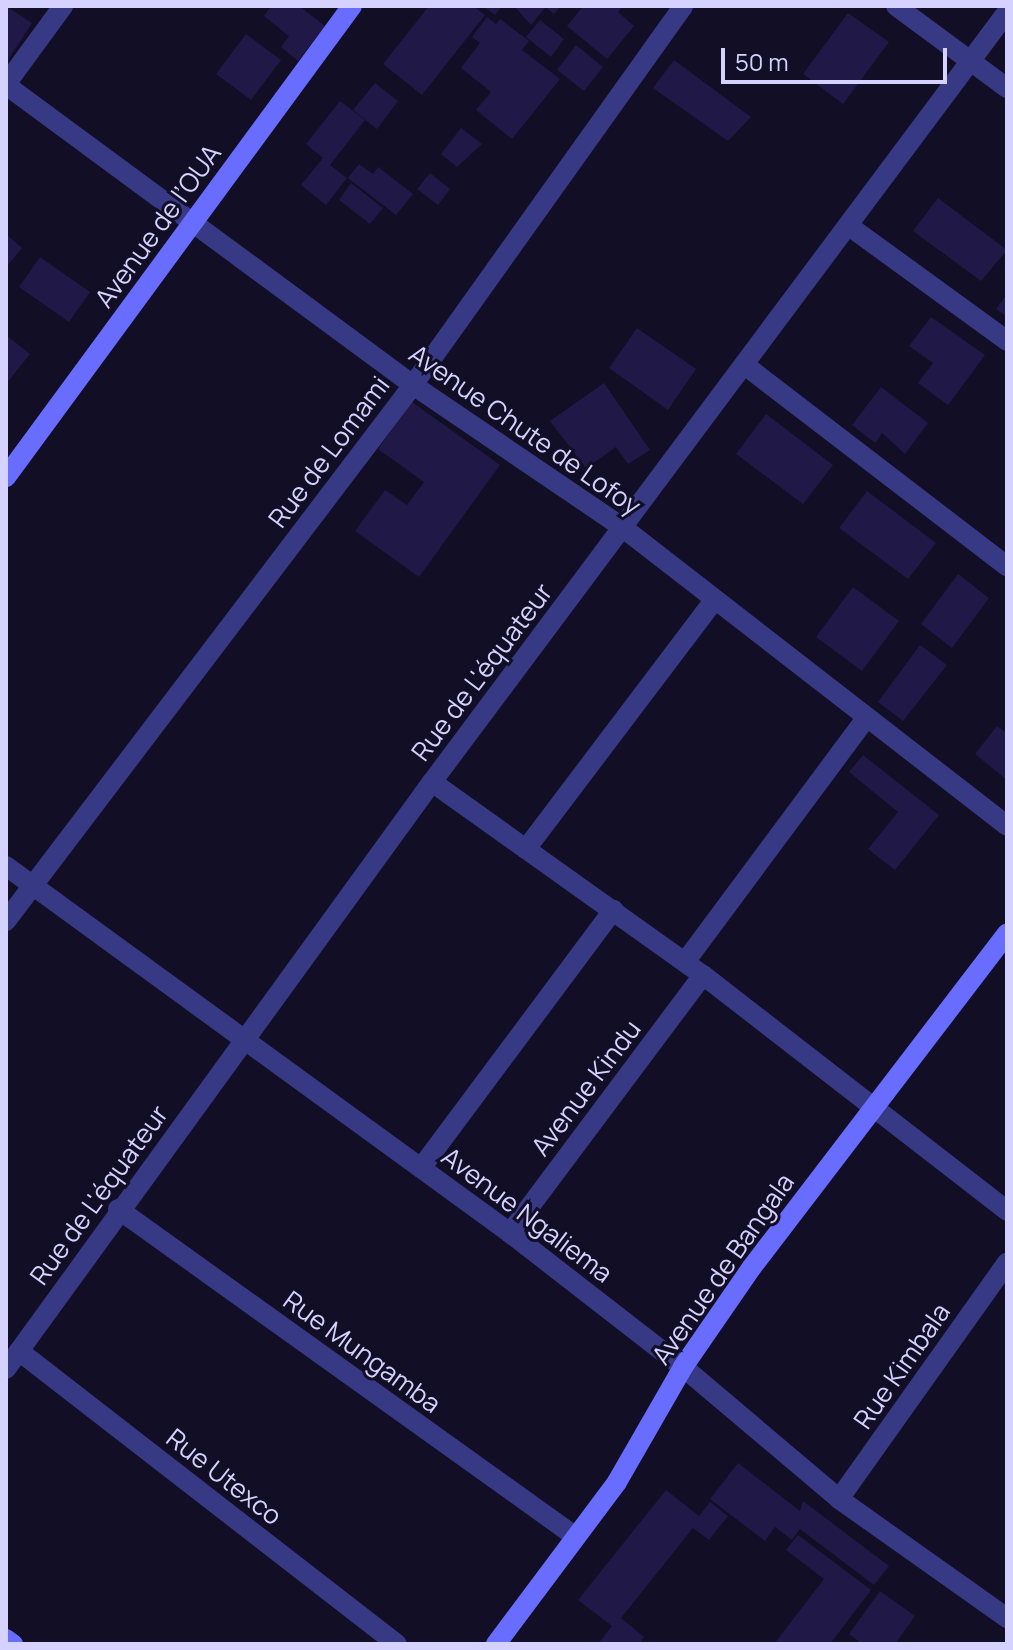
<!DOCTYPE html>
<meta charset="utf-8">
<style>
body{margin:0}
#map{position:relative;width:1013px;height:1650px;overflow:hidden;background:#110e25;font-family:Manrope,sans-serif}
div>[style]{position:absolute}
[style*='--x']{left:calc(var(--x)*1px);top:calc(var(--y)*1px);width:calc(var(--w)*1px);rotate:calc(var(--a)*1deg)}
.building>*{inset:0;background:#201947}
.street>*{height:20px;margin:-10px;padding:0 10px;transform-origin:10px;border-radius:10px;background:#383985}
.secondary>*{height:20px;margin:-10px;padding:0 10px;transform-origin:10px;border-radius:10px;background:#696dff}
span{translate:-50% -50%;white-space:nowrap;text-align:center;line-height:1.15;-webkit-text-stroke:6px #110e25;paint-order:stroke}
.street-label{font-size:26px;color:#d5d2ff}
.frame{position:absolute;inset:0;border:8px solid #d5d2ff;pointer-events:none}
.scale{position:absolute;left:721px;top:48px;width:226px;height:36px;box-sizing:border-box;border:4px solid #d5d2ff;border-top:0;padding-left:10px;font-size:24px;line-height:28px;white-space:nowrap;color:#d5d2ff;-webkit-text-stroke:6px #110e25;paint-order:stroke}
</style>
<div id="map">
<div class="building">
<div style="clip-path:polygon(6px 6px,32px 23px,6px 63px)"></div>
<div style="clip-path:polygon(271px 6px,299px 6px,325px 26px,298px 61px,281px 47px,289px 36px,264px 16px)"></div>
<div style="clip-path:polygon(429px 6px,473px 6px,485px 15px,422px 95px,383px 64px)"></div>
<div style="clip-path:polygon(483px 6px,502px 6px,495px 15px)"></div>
<div style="clip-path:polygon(514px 6px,542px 6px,545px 8px,531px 25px)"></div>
<div style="clip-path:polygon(544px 6px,561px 6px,554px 14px)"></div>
<div style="clip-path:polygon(583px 6px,623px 6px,618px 12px,634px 26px,607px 59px,567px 26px)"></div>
<div style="clip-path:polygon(848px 13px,889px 42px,843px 104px,803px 74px)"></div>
<div style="clip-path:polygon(487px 17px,496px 24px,500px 19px,529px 41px,522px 50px,560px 79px,512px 139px,476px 110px,491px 92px,461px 68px,480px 43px,472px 37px)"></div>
<div style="clip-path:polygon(540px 20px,564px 39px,551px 57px,526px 37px)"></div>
<div style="clip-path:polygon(246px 34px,281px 60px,251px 100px,216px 74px)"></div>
<div style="clip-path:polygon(576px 45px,603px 67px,584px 91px,557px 70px)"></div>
<div style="clip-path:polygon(674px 60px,751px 117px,728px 141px,653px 88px)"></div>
<div style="clip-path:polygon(375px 83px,398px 101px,377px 129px,353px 110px)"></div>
<div style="clip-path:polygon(340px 101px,365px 120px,330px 165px,347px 178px,326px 205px,301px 185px,323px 158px,306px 144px)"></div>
<div style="clip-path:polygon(461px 128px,482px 144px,457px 167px,441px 154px)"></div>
<div style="clip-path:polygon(359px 164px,373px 174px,378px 167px,413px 194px,396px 215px,348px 178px)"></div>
<div style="clip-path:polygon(430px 173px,450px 189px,438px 205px,417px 189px)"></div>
<div style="clip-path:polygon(351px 183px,383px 208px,370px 224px,339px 200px)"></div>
<div style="clip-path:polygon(938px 198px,1007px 250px,981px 281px,913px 231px)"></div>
<div style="clip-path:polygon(6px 234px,22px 248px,6px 267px)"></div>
<div style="clip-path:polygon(40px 257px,90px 292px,69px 322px,19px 287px)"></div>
<div style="clip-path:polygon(1007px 294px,1007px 317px,996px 309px)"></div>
<div style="clip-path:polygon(931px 317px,985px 355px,948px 405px,918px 383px,933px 363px,909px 346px)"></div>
<div style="clip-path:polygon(637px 328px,696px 369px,668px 410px,609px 368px)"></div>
<div style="clip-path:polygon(6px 335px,30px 354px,6px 384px)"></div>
<div style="clip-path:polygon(604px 383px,650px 450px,628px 464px,616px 447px,586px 468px,550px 421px)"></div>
<div style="clip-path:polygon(881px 387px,928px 423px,905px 454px,882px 433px,875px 443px,852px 425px)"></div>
<div style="clip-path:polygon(412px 402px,500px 465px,419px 577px,355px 531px,385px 490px,407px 505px,424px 482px,378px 449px)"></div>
<div style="clip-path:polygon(766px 414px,833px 465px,803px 504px,736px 454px)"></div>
<div style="clip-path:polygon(867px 491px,936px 543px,908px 579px,839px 528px)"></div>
<div style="clip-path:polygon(958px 574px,989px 598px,952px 648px,921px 624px)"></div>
<div style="clip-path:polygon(853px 587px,899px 621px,862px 671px,816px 637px)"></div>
<div style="clip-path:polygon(920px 645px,947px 665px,903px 721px,878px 702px)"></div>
<div style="clip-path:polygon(997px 726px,1007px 733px,1007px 780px,975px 754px)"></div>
<div style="clip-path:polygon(863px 755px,939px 815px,895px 870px,868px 849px,898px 812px,849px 772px)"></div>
<div style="clip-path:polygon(738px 1463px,800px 1511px,803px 1501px,889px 1566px,874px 1585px,800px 1529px,792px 1540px,775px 1527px,765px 1541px,710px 1499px)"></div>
<div style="clip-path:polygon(666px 1490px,699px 1516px,710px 1502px,728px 1516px,709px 1540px,693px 1528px,621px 1618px,644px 1637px,639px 1644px,598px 1644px,612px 1626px,578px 1600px)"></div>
<div style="clip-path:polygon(798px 1535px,871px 1590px,830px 1644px,774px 1644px,824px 1579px,786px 1550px)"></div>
<div style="clip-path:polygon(880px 1591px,915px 1616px,895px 1644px,862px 1644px,849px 1634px)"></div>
</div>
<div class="street">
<div style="--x:896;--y:6;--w:138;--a:36.5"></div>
<div style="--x:6;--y:84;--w:97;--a:-53.8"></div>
<div style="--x:6;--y:85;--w:506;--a:36.39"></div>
<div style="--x:413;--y:385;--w:253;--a:34.2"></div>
<div style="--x:622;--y:527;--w:487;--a:37.8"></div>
<div style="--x:849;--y:226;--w:195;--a:36"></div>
<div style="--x:746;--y:366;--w:329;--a:37.5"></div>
<div style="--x:432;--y:782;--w:333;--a:35.5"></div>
<div style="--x:703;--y:975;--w:385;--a:37.8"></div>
<div style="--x:526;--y:849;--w:313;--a:-52.9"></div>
<div style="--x:6;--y:866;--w:623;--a:36.06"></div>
<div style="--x:510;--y:1233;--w:219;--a:37.8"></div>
<div style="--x:683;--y:1367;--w:204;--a:40.2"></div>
<div style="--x:839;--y:1499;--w:206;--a:35.3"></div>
<div style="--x:6;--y:921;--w:673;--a:-52.79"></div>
<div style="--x:413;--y:385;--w:465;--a:-54.5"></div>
<div style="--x:685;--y:962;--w:305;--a:-53.4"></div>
<div style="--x:421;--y:1168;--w:322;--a:-53.3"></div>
<div style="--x:118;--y:1209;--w:563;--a:35.61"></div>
<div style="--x:510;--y:1233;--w:322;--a:-53.2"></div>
<div style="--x:19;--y:1351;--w:478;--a:37.8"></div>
<div style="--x:6;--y:1369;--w:725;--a:-54.03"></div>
<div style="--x:432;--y:782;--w:961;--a:-53.25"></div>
<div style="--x:839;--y:1499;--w:290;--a:-54.6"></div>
</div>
<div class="secondary">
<div style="--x:6;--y:477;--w:584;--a:-53.7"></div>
<div style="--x:6;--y:1639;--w:9;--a:36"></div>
<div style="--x:496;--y:1644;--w:202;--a:-53.2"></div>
<div style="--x:617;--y:1482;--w:133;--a:-60.1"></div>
<div style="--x:683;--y:1367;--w:121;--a:-55.4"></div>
<div style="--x:752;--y:1267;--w:420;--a:-52.6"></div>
</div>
<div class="street-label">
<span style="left:158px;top:226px;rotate:-54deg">Avenue de l’OUA</span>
<span style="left:525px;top:430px;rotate:35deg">Avenue Chute de Lofoy</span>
<span style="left:329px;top:452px;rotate:-53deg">Rue de Lomami</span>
<span style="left:482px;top:672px;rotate:-53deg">Rue de L'équateur</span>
<span style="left:586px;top:1088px;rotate:-53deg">Avenue Kindu</span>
<span style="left:99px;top:1195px;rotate:-54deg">Rue de L'équateur</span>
<span style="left:527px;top:1215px;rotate:37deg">Avenue Ngaliema</span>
<span style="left:723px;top:1269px;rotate:-55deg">Avenue de Bangala</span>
<span style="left:362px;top:1352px;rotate:36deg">Rue Mungamba</span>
<span style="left:902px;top:1366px;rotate:-55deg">Rue Kimbala</span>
<span style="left:224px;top:1477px;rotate:38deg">Rue Utexco</span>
</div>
<div class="frame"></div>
<div class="scale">50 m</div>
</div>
